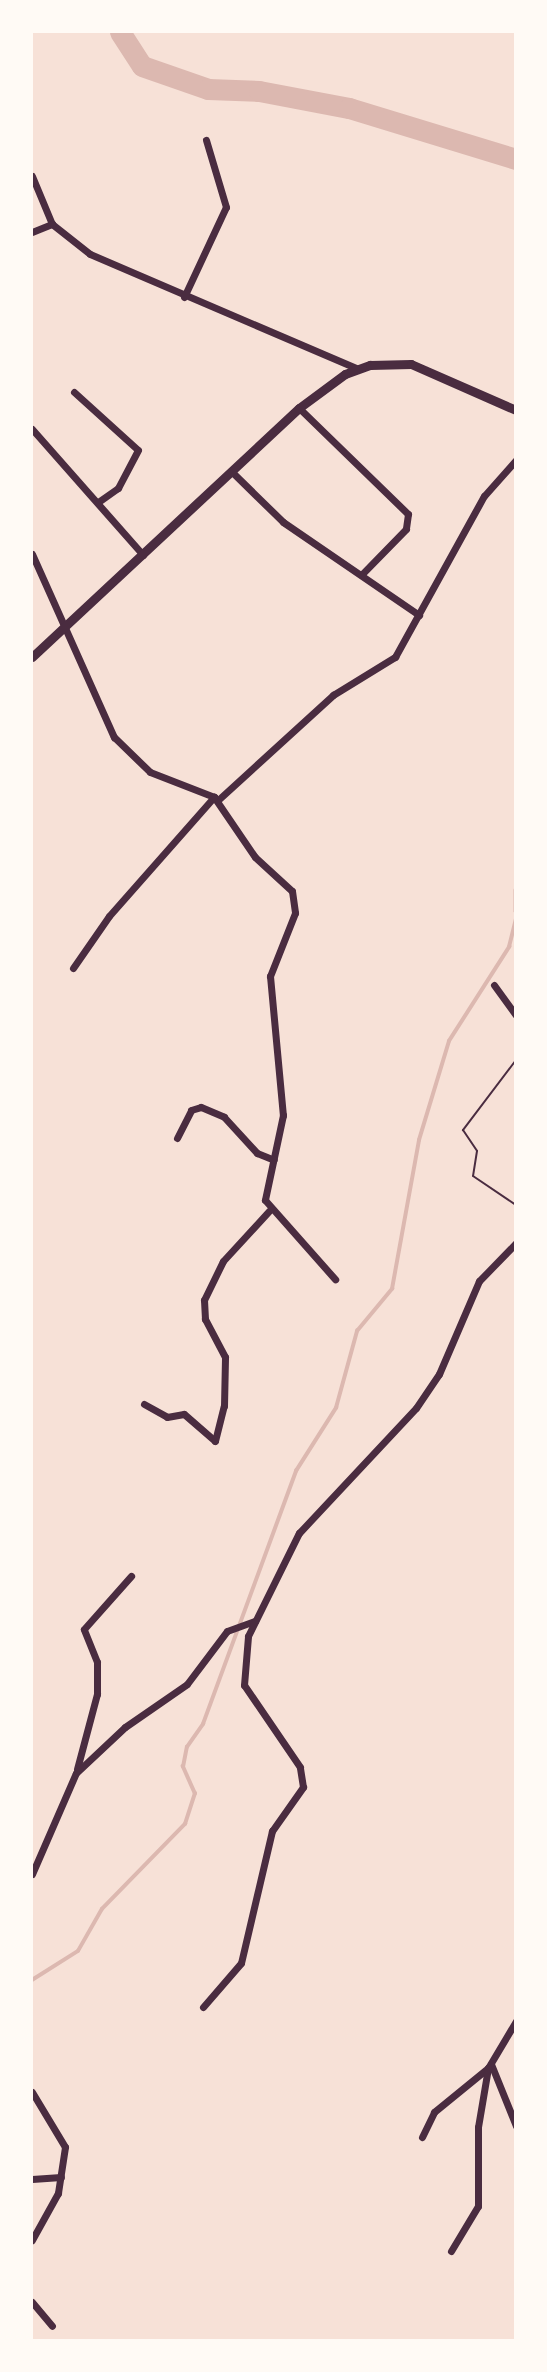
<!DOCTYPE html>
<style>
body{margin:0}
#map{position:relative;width:547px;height:2372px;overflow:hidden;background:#f7e1d7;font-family:Literata,serif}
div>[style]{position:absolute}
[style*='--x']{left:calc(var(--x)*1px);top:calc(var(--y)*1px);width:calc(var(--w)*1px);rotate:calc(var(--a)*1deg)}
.stream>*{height:3.5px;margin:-1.75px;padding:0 1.75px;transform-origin:1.75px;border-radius:1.75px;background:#dcb8b0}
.river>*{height:21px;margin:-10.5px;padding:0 10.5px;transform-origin:10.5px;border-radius:10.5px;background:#dcb8b0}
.path>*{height:2px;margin:-1px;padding:0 1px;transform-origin:1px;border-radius:1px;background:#4a2c40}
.minor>*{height:7px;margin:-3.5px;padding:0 3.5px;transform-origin:3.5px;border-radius:3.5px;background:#4a2c40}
.tertiary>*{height:9px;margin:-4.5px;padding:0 4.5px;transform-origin:4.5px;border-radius:4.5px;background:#4a2c40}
span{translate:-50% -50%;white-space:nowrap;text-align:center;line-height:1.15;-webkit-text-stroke:5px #fffaf5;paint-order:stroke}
.frame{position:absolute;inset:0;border:33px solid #fffaf5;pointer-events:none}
</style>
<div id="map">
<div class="stream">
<div style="--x:516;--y:890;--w:21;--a:90"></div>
<div style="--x:32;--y:1980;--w:54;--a:-32.2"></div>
<div style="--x:78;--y:1951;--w:48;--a:-60.3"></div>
<div style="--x:102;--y:1909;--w:119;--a:-45.7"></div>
<div style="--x:185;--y:1824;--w:32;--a:-72"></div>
<div style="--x:195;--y:1794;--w:30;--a:-114"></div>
<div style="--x:183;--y:1767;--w:20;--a:-79"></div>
<div style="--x:187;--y:1747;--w:28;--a:-55"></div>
<div style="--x:203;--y:1724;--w:270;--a:-69.8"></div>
<div style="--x:296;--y:1471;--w:75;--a:-57.6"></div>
<div style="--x:336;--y:1408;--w:80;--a:-74.7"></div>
<div style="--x:357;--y:1331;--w:55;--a:-50.2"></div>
<div style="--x:392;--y:1289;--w:151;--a:-79.7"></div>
<div style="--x:419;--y:1140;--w:103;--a:-73.1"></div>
<div style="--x:449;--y:1041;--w:112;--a:-57.4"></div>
<div style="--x:509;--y:947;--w:30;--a:-76"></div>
</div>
<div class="river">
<div style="--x:120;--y:32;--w:40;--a:57.1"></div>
<div style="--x:142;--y:66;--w:70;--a:19.2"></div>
<div style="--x:208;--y:89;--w:51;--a:2.2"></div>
<div style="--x:259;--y:91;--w:92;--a:10.7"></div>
<div style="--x:349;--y:108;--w:175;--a:17"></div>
</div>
<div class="path">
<div style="--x:516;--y:1060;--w:88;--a:127.1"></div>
<div style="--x:463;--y:1130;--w:25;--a:56"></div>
<div style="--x:477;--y:1151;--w:25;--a:99"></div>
<div style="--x:473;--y:1176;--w:52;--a:34"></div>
</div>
<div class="minor">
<div style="--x:32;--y:176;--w:52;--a:67.4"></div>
<div style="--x:52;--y:224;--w:48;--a:38.3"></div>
<div style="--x:90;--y:254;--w:292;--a:23.2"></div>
<div style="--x:32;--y:232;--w:22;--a:-22"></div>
<div style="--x:184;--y:297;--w:99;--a:-65"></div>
<div style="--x:226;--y:207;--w:70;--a:-106.6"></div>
<div style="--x:74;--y:392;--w:86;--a:42.2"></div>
<div style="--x:138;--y:450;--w:43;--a:117.8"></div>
<div style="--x:118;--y:488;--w:24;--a:145"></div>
<div style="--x:299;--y:408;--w:152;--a:44.2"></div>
<div style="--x:408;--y:514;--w:15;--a:98"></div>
<div style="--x:406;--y:529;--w:62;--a:134.3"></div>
<div style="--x:32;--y:429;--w:168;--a:48.6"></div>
<div style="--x:231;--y:471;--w:73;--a:44.4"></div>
<div style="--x:283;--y:522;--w:165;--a:34.4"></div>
<div style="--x:32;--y:554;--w:201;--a:65.9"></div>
<div style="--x:114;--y:737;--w:50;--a:44.2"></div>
<div style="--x:150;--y:772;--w:69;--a:21.3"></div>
<div style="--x:214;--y:797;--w:73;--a:55.7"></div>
<div style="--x:255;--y:857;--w:50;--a:42.6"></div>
<div style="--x:292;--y:891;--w:22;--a:82"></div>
<div style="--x:295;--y:913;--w:68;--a:111.6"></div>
<div style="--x:270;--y:976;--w:140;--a:84.7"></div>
<div style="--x:283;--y:1115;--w:87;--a:102"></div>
<div style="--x:265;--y:1200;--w:106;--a:48.5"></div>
<div style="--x:218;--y:800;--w:156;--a:-42.4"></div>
<div style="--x:333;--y:695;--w:73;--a:-31.5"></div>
<div style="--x:395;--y:657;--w:184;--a:-61.1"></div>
<div style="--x:484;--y:496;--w:48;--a:-48.4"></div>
<div style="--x:73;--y:968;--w:63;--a:-55.3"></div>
<div style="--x:109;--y:916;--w:159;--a:-48.6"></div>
<div style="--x:494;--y:985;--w:37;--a:54"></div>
<div style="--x:177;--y:1138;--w:31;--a:-63"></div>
<div style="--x:191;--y:1110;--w:10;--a:-17"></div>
<div style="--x:201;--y:1107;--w:25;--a:23"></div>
<div style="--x:224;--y:1117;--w:49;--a:47.5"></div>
<div style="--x:257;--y:1153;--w:18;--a:22"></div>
<div style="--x:144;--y:1404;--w:26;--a:29"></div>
<div style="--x:167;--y:1417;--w:17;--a:-10"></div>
<div style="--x:184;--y:1414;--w:41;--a:41.1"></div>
<div style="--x:215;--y:1441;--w:36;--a:-76"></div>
<div style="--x:224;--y:1406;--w:49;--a:-88.8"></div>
<div style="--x:225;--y:1357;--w:43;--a:-117.8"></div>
<div style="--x:205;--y:1319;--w:19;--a:-93"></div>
<div style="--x:204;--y:1300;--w:43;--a:-64"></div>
<div style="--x:223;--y:1261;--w:68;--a:-47.4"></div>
<div style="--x:77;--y:1769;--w:78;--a:-75.1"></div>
<div style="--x:97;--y:1694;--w:32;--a:-90"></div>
<div style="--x:97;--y:1662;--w:35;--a:-112"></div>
<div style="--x:84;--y:1629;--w:71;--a:-48.4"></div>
<div style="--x:32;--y:1874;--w:110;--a:-66.5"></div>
<div style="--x:76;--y:1773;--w:67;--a:-43.2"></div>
<div style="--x:125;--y:1727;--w:75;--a:-34.7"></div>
<div style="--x:187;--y:1684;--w:66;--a:-53"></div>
<div style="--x:227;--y:1631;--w:30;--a:-20"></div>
<div style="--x:203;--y:2007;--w:58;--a:-49.2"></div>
<div style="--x:241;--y:1963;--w:136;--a:-76.8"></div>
<div style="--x:272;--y:1831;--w:54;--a:-54.8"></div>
<div style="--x:303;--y:1787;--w:20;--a:-99"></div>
<div style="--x:300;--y:1767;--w:99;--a:-124.3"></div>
<div style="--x:244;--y:1685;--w:49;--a:-85.3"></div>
<div style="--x:248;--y:1636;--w:115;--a:-63.7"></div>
<div style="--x:299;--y:1533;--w:171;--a:-46.9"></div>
<div style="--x:416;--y:1408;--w:41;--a:-55.9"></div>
<div style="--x:439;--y:1374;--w:101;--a:-66.7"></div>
<div style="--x:479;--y:1281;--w:53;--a:-45.8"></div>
<div style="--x:491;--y:2064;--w:67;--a:68"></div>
<div style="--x:32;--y:2092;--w:64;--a:59"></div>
<div style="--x:65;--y:2147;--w:47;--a:98.7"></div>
<div style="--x:58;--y:2193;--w:54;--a:119"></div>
<div style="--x:422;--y:2137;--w:28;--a:-64"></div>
<div style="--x:434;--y:2112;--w:70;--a:-39.2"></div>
<div style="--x:488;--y:2068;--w:55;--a:-59.2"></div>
<div style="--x:32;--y:2179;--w:29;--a:-4"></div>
<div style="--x:451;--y:2251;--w:52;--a:-59"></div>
<div style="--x:478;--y:2206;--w:79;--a:-90"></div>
<div style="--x:478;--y:2127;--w:60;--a:-80.4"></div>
<div style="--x:32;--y:2302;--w:31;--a:50"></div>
</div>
<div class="tertiary">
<div style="--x:32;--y:657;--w:365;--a:-43"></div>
<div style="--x:299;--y:408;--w:57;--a:-36.5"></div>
<div style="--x:345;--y:374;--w:27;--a:-20"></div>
<div style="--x:370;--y:365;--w:41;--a:-1.4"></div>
<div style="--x:411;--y:364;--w:115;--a:23.7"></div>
</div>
<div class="frame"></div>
</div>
